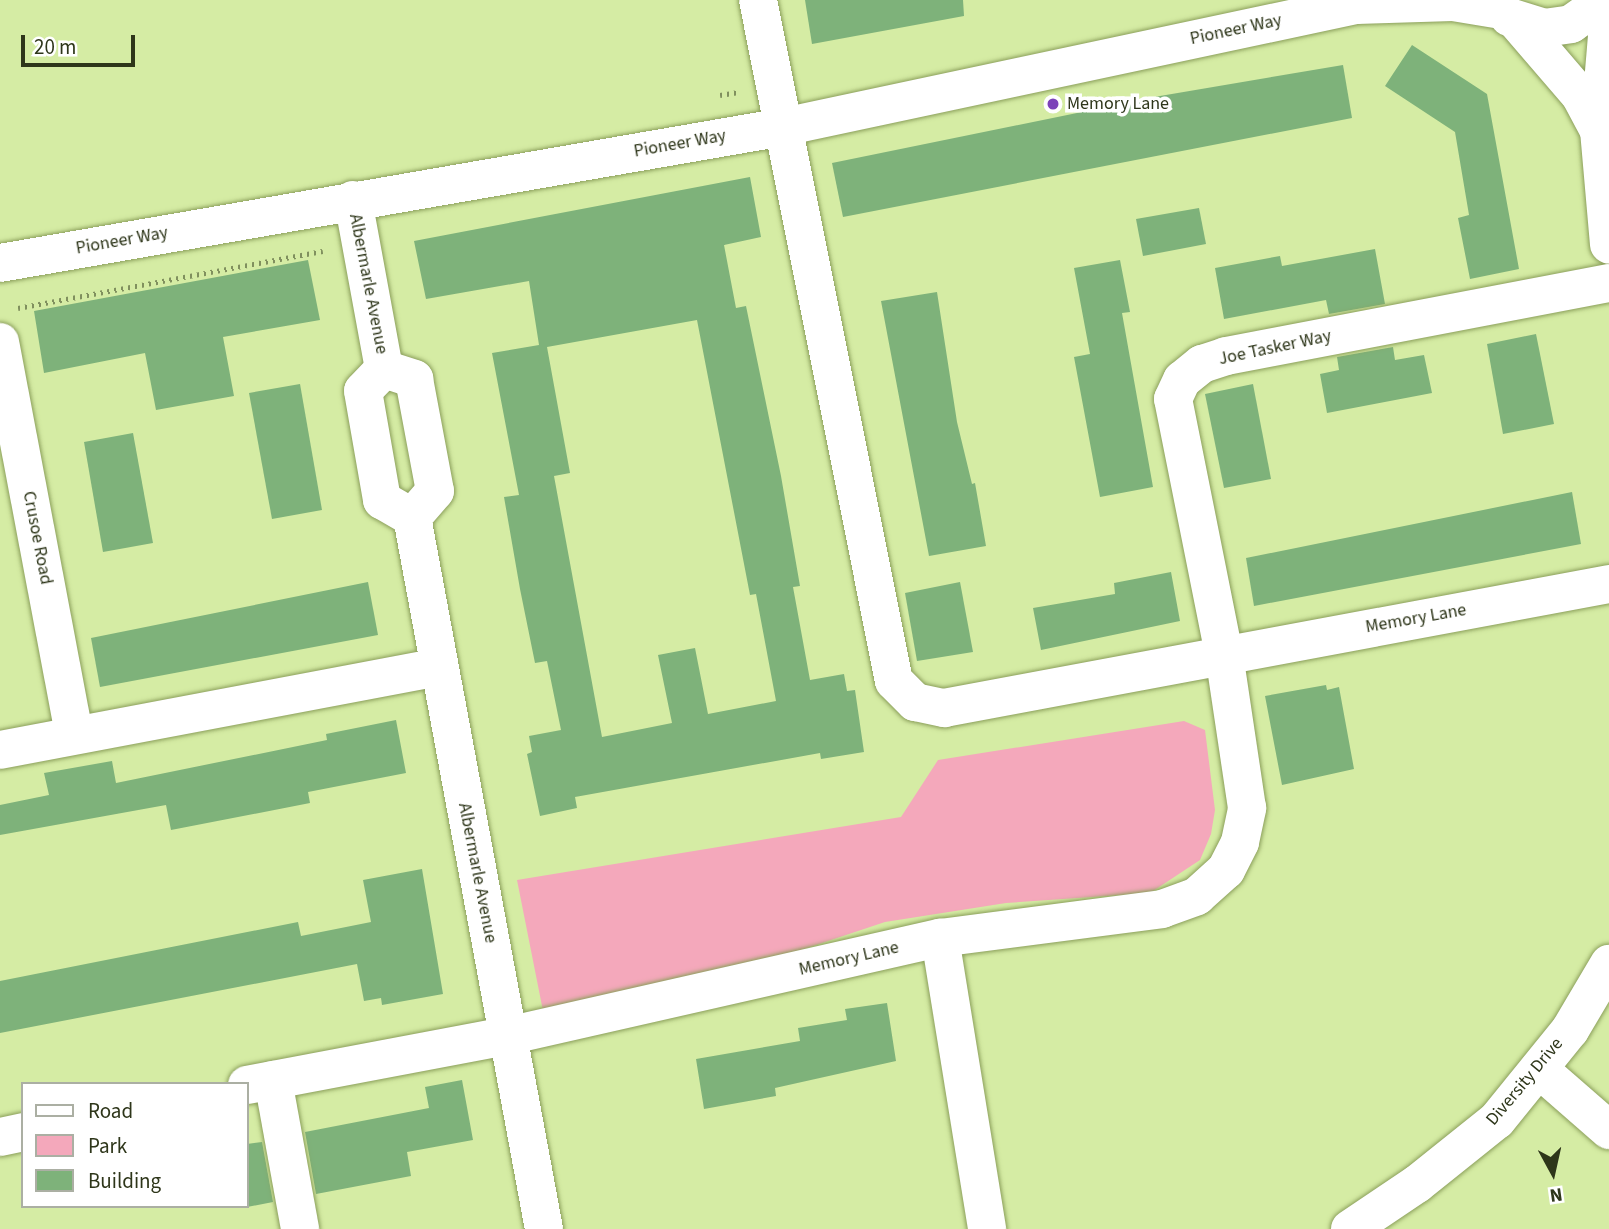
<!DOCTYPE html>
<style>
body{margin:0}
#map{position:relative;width:1609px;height:1229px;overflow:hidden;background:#d5eca4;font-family:"Source Sans 3",sans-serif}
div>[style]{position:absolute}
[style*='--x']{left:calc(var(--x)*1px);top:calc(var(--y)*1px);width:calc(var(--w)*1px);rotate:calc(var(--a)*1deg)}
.green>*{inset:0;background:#f4a8bb}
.building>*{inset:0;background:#7eb27a}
.path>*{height:4.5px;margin-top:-2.25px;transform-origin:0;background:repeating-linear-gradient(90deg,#80905e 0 2px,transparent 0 7px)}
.roads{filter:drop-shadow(0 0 2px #8b9f5b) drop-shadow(0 0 2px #8b9f5b)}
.minor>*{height:38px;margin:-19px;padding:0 19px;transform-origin:19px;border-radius:19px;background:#fff}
.dots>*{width:19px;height:19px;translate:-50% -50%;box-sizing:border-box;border:4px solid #fff;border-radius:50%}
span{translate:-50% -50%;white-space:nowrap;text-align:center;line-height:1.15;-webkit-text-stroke:7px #fff;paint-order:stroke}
.street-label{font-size:18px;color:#2e361a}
.poi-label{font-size:18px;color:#2e361a}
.left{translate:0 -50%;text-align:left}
.legend{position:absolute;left:21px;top:1082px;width:228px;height:126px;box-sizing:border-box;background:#fff;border:2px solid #abafa3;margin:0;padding:9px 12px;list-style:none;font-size:21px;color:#2e361a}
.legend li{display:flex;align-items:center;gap:14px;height:35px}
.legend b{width:35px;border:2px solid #abafa3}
.north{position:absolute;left:1518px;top:1138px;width:70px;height:70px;-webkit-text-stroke:5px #fff;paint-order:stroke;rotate:172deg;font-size:19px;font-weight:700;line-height:28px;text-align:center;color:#2e361a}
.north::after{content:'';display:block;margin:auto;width:24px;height:32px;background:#2e361a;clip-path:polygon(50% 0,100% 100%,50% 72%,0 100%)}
.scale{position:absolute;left:21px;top:35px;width:114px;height:32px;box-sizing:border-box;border:4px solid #2e361a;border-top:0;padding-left:9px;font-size:21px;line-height:24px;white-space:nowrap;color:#2e361a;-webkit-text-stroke:5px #fff;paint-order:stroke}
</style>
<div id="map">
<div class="green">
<div style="clip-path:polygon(1184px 721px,1205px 730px,1215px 810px,1211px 834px,1200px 860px,1150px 893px,1006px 903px,885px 922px,774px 959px,543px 1011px,517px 880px,901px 817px,938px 760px)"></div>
</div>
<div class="building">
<div style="clip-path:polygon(805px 0,963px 0,964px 16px,812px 44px)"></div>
<div style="clip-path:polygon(1412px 45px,1487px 94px,1519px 269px,1470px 279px,1458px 218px,1469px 215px,1455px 132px,1385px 86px)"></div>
<div style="clip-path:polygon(1343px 65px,1352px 118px,843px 217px,832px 163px,1160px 96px)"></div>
<div style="clip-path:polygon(evenodd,750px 177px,761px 237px,724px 245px,736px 308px,746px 306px,781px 476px,800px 586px,793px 587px,810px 680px,844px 674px,847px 691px,855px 690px,864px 752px,821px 759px,820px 753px,575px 797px,577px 808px,540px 816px,527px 754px,532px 752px,529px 736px,561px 730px,547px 661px,535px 663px,520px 589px,504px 497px,519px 495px,492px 353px,539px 345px,529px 281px,426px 299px,414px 241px,750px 177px,697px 320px,750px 595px,756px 594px,776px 701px,708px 714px,695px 648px,658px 655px,672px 723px,602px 737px,554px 476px,570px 473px,547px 347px,697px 320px)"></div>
<div style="clip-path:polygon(1199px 208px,1206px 244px,1143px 256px,1136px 219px)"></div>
<div style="clip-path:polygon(1375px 249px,1385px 304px,1329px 314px,1326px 300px,1224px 319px,1215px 268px,1280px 256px,1282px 266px)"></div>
<div style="clip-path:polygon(308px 260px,320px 320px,223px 337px,234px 396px,156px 410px,145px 353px,44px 373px,34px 311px)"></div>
<div style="clip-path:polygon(1120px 260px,1130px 312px,1122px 313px,1153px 487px,1100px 497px,1074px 357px,1090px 354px,1074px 268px)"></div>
<div style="clip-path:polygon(937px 292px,957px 422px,972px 484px,975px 483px,986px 546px,929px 556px,881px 301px)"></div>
<div style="clip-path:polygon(1536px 334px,1554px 424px,1503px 434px,1487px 344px)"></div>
<div style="clip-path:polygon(1393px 347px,1395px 360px,1424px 355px,1432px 393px,1327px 413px,1320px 374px,1339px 370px,1337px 357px)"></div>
<div style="clip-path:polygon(300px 384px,322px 510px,272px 519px,249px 393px)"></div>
<div style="clip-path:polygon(1253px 384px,1271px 479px,1224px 488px,1205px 394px)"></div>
<div style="clip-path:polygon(133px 433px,153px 543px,103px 552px,84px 442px)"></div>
<div style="clip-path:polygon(1572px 492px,1581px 544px,1254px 606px,1246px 558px)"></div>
<div style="clip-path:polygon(1171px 572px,1180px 621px,1041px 650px,1033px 608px,1115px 594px,1114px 583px)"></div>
<div style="clip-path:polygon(368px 582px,378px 635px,100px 687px,91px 638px)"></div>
<div style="clip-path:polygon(960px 582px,973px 652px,917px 661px,905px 593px)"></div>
<div style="clip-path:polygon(1326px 685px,1327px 690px,1339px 687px,1354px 769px,1282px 785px,1265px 696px)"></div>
<div style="clip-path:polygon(396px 720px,406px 773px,308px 792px,310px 803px,171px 830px,166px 805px,0 835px,0 805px,49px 795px,44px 773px,112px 761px,116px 783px,327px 740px,326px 734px)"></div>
<div style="clip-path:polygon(422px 869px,443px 994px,382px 1005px,381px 998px,364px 1001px,357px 964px,0 1033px,0 981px,298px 922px,301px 936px,371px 922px,363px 880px)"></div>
<div style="clip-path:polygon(887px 1003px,896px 1061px,775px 1088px,776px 1096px,704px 1109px,696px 1059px,800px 1041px,798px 1028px,847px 1020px,845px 1009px)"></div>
<div style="clip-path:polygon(462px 1080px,473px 1140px,407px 1152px,411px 1176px,316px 1194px,305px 1132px,429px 1108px,425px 1087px)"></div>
<div style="clip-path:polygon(262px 1142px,273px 1202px,247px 1207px,247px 1144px)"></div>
</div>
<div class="path">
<div style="--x:720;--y:95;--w:19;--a:-9"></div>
<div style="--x:18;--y:308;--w:310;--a:-10.6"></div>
</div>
<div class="roads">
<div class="minor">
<div style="--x:758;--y:0;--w:694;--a:78.71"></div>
<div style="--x:894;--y:681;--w:30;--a:45"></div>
<div style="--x:915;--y:702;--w:30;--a:12"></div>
<div style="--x:944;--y:708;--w:676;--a:-10.56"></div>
<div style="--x:1609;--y:12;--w:118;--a:94.8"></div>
<div style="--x:1599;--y:130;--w:115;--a:85"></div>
<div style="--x:1509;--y:17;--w:37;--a:17"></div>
<div style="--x:1544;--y:28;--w:27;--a:-8"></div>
<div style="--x:1571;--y:24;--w:42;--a:-35.2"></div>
<div style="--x:1518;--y:23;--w:95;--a:49.3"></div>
<div style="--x:1580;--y:95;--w:40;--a:62"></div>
<div style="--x:353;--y:200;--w:172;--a:79.6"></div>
<div style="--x:0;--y:263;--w:795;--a:-9.85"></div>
<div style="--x:783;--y:127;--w:586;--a:-12.02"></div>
<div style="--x:1356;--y:5;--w:97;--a:-1.8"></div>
<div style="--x:1453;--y:2;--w:43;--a:9.5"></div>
<div style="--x:0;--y:342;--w:399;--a:79.3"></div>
<div style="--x:384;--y:369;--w:30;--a:134"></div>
<div style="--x:363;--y:391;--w:111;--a:80.1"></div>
<div style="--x:382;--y:500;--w:34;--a:30"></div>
<div style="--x:412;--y:517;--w:724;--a:79.5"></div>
<div style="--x:384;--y:369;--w:32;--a:18"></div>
<div style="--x:414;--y:379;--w:114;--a:79.4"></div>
<div style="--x:435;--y:491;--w:35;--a:131"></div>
<div style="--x:0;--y:750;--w:446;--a:-10.7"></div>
<div style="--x:940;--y:938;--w:295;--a:80.8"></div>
<div style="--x:1539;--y:1069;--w:93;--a:41.1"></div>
<div style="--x:273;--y:1080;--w:151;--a:79.7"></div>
<div style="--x:247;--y:1085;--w:265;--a:-10.7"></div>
<div style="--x:507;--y:1036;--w:444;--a:-12.8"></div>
<div style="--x:940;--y:938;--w:224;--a:-7.4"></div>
<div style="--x:1162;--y:909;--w:37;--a:-20"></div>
<div style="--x:1197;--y:896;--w:39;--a:-42"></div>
<div style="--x:1226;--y:870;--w:31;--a:-63"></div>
<div style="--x:1240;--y:842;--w:35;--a:-78"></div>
<div style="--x:1247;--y:808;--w:156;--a:-98.5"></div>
<div style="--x:1224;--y:654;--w:260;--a:-101.3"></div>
<div style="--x:1173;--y:399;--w:21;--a:-65"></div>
<div style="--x:1182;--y:380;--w:26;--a:-39"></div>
<div style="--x:1202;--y:364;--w:25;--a:-18"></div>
<div style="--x:1226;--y:356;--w:390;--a:-10.8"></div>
<div style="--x:0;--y:1137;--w:24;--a:-12"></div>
<div style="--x:1350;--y:1229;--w:81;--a:-33.9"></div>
<div style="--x:1417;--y:1184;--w:102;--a:-38.7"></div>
<div style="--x:1497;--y:1120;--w:116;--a:-51"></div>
<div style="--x:1570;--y:1030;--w:77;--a:-59.4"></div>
</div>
</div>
<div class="dots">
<div style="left:1053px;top:104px;background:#7c42b9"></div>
</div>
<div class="street-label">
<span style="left:1236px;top:30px;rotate:-12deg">Pioneer Way</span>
<span style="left:680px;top:144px;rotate:-10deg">Pioneer Way</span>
<span style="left:122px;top:241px;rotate:-10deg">Pioneer Way</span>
<span style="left:368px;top:284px;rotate:79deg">Albermarle Avenue</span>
<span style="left:1275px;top:348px;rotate:-12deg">Joe Tasker Way</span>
<span style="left:37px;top:538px;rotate:79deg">Crusoe Road</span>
<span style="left:1416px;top:619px;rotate:-10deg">Memory Lane</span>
<span style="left:477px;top:873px;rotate:79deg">Albermarle Avenue</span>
<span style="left:849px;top:959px;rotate:-13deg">Memory Lane</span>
<span style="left:1525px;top:1082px;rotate:-50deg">Diversity Drive</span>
</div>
<div class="poi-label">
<span class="left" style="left:1067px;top:104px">Memory Lane</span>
</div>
<ul class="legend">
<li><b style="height:9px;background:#fff"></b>Road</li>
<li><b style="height:19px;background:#f4a8bb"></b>Park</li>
<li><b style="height:19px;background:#7eb27a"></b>Building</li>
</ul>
<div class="north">N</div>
<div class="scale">20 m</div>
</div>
